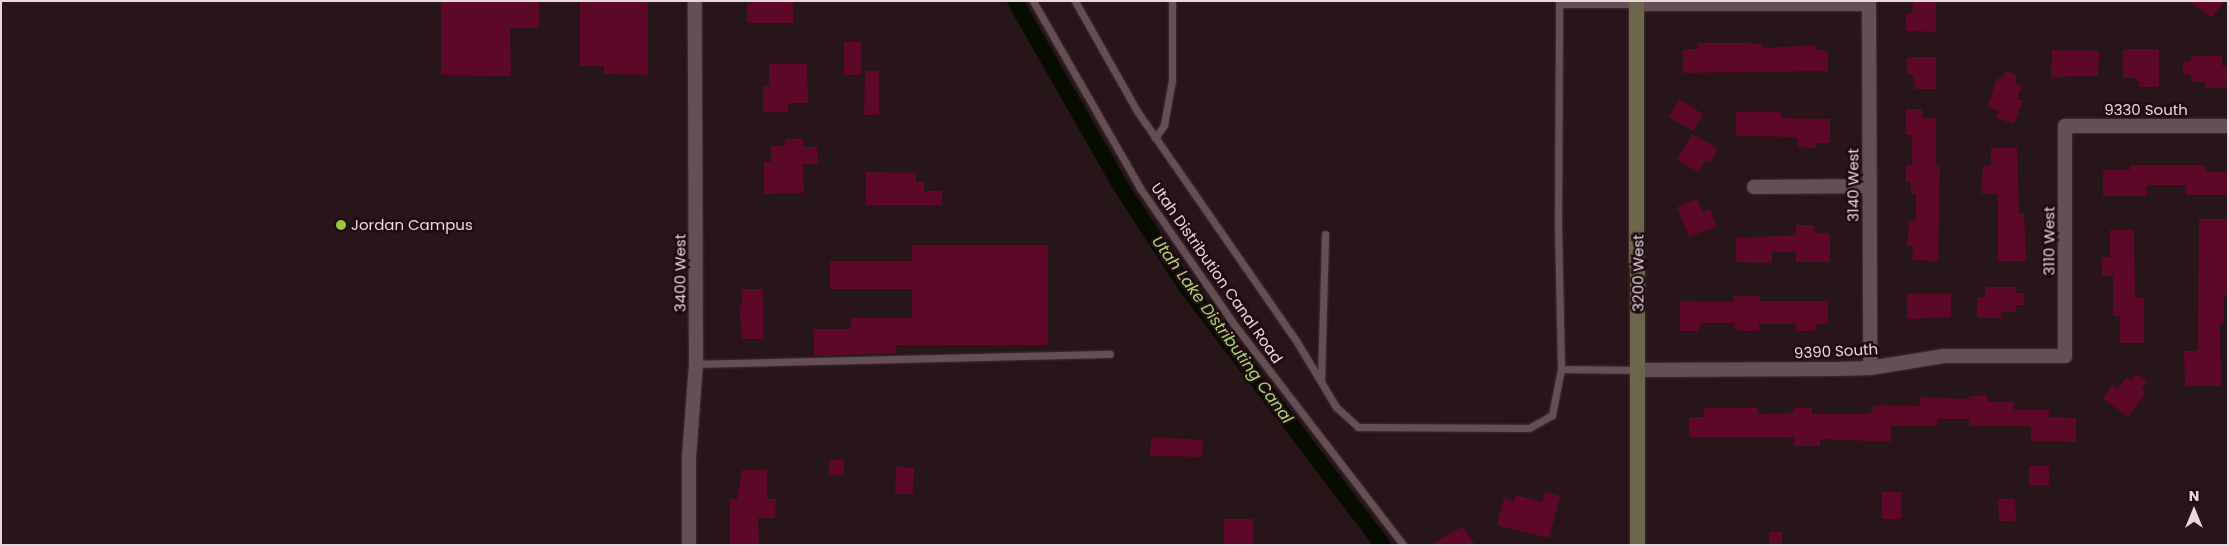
<!DOCTYPE html>
<style>
body{margin:0}
#map{position:relative;width:2229px;height:546px;overflow:hidden;background:#281519;font-family:Poppins,sans-serif}
div>[style]{position:absolute}
[style*='--x']{left:calc(var(--x)*1px);top:calc(var(--y)*1px);width:calc(var(--w)*1px);rotate:calc(var(--a)*1deg)}
.canal>*{height:16px;margin:-8px;padding:0 8px;transform-origin:8px;border-radius:8px;background:#060d00}
.building>*{inset:0;background:#5d0729}
.roads{filter:drop-shadow(0 0 1px #3f3134) drop-shadow(0 0 1px #3f3134)}
.lane>*{height:7px;margin:-3.5px;padding:0 3.5px;transform-origin:3.5px;border-radius:3.5px;background:#664f54}
.street>*{height:14px;margin:-7px;padding:0 7px;transform-origin:7px;border-radius:7px;background:#664f54}
.secondary>*{height:15px;margin:-7.5px;padding:0 7.5px;transform-origin:7.5px;border-radius:7.5px;background:#6c674c}
.dots>*{width:14px;height:14px;translate:-50% -50%;box-sizing:border-box;border:2px solid #1e0c11;border-radius:50%}
span{translate:-50% -50%;white-space:nowrap;text-align:center;line-height:1.15;-webkit-text-stroke:5px #1e0c11;paint-order:stroke}
.street-label{font-size:15px;color:#e7d8db}
.poi-label{font-size:15px;color:#e7d8db}
.left{translate:0 -50%;text-align:left}
.water-label{font-size:16px;color:#add767;font-style:italic}
.frame{position:absolute;inset:0;border:2px solid #e7d8db;pointer-events:none}
.north{position:absolute;left:2169px;top:486px;width:50px;height:50px;-webkit-text-stroke:4px #1e0c11;paint-order:stroke;rotate:0deg;font-size:14px;font-weight:700;line-height:20px;text-align:center;color:#e7d8db}
.north::after{content:'';display:block;margin:auto;width:18px;height:22px;background:#e7d8db;clip-path:polygon(50% 0,100% 100%,50% 72%,0 100%)}
</style>
<div id="map">
<div class="canal">
<div style="--x:1015;--y:1;--w:212;--a:60.3"></div>
<div style="--x:1120;--y:185;--w:123;--a:57"></div>
<div style="--x:1187;--y:288;--w:323;--a:52.7"></div>
</div>
<div class="building">
<div style="clip-path:polygon(441px 1px,539px 1px,539px 28px,510px 28px,511px 76px,441px 75px)"></div>
<div style="clip-path:polygon(580px 1px,648px 1px,648px 75px,604px 74px,604px 66px,580px 66px)"></div>
<div style="clip-path:polygon(762px 1px,793px 1px,793px 23px,747px 23px,747px 3px)"></div>
<div style="clip-path:polygon(1913px 1px,1936px 1px,1936px 32px,1906px 31px,1906px 14px,1912px 14px)"></div>
<div style="clip-path:polygon(2188px 1px,2224px 1px,2212px 18px)"></div>
<div style="clip-path:polygon(844px 42px,861px 42px,861px 75px,844px 75px)"></div>
<div style="clip-path:polygon(1698px 43px,1751px 43px,1763px 45px,1763px 48px,1816px 45px,1816px 49px,1828px 51px,1828px 71px,1683px 73px,1683px 49px,1698px 49px)"></div>
<div style="clip-path:polygon(2123px 49px,2159px 49px,2159px 87px,2139px 87px,2139px 81px,2134px 78px,2123px 78px)"></div>
<div style="clip-path:polygon(2052px 50px,2099px 51px,2098px 76px,2051px 77px)"></div>
<div style="clip-path:polygon(2191px 56px,2222px 56px,2222px 66px,2228px 66px,2228px 88px,2205px 88px,2205px 82px,2191px 82px,2191px 75px,2183px 75px,2183px 61px,2191px 61px)"></div>
<div style="clip-path:polygon(1907px 57px,1936px 57px,1936px 89px,1915px 89px,1913px 74px,1907px 74px)"></div>
<div style="clip-path:polygon(769px 64px,807px 64px,808px 103px,788px 103px,788px 112px,763px 112px,763px 85px,769px 85px)"></div>
<div style="clip-path:polygon(865px 71px,879px 71px,879px 115px,864px 115px)"></div>
<div style="clip-path:polygon(2005px 71px,2017px 75px,2015px 83px,2022px 85px,2017px 99px,2023px 100px,2014px 124px,1996px 118px,1999px 111px,1988px 107px,1997px 78px,2002px 79px)"></div>
<div style="clip-path:polygon(1679px 99px,1703px 114px,1693px 131px,1669px 117px)"></div>
<div style="clip-path:polygon(1906px 109px,1922px 109px,1922px 118px,1936px 118px,1936px 165px,1940px 165px,1938px 261px,1912px 260px,1913px 246px,1907px 246px,1909px 221px,1916px 221px,1916px 194px,1911px 194px,1911px 182px,1906px 182px,1906px 165px,1912px 165px,1912px 135px,1906px 135px)"></div>
<div style="clip-path:polygon(1736px 112px,1781px 112px,1781px 118px,1830px 119px,1830px 143px,1816px 143px,1816px 148px,1798px 147px,1798px 137px,1736px 136px)"></div>
<div style="clip-path:polygon(1692px 134px,1718px 149px,1711px 162px,1706px 160px,1698px 172px,1677px 160px)"></div>
<div style="clip-path:polygon(785px 139px,803px 139px,803px 147px,817px 147px,818px 164px,803px 164px,804px 193px,764px 194px,764px 162px,771px 162px,771px 146px,785px 146px)"></div>
<div style="clip-path:polygon(1991px 148px,2017px 148px,2019px 213px,2024px 213px,2026px 261px,1998px 261px,1998px 194px,1981px 194px,1983px 165px,1991px 165px)"></div>
<div style="clip-path:polygon(2130px 165px,2205px 165px,2205px 172px,2228px 172px,2228px 195px,2186px 195px,2186px 185px,2147px 185px,2147px 196px,2103px 196px,2103px 170px,2130px 170px)"></div>
<div style="clip-path:polygon(866px 172px,916px 173px,916px 182px,924px 182px,924px 191px,942px 191px,942px 205px,866px 205px)"></div>
<div style="clip-path:polygon(1697px 199px,1702px 212px,1710px 209px,1716px 226px,1689px 237px,1677px 207px)"></div>
<div style="clip-path:polygon(2199px 219px,2228px 219px,2228px 297px,2224px 297px,2224px 324px,2220px 324px,2221px 386px,2185px 386px,2184px 351px,2197px 351px,2198px 346px)"></div>
<div style="clip-path:polygon(1796px 225px,1814px 225px,1814px 232px,1830px 234px,1830px 262px,1796px 262px,1796px 252px,1772px 252px,1772px 263px,1736px 262px,1736px 238px,1796px 235px)"></div>
<div style="clip-path:polygon(2110px 230px,2134px 230px,2135px 298px,2144px 298px,2144px 343px,2120px 343px,2120px 316px,2113px 316px,2113px 276px,2102px 276px,2102px 257px,2110px 257px)"></div>
<div style="clip-path:polygon(912px 245px,1048px 245px,1048px 345px,896px 345px,896px 353px,814px 356px,814px 329px,851px 329px,851px 318px,912px 318px,912px 289px,830px 289px,830px 261px,912px 261px)"></div>
<div style="clip-path:polygon(1985px 287px,2016px 287px,2016px 293px,2024px 293px,2024px 305px,2016px 305px,2016px 312px,2001px 312px,2002px 318px,1977px 318px,1977px 297px,1985px 297px)"></div>
<div style="clip-path:polygon(742px 289px,763px 289px,763px 339px,742px 339px,739px 305px,742px 305px)"></div>
<div style="clip-path:polygon(1951px 293px,1951px 317px,1907px 319px,1907px 294px)"></div>
<div style="clip-path:polygon(1734px 296px,1760px 296px,1760px 301px,1828px 301px,1828px 323px,1815px 325px,1815px 331px,1796px 331px,1796px 324px,1759px 324px,1759px 331px,1743px 331px,1734px 329px,1734px 323px,1702px 323px,1698px 331px,1680px 331px,1680px 301px,1734px 302px)"></div>
<div style="clip-path:polygon(2136px 374px,2147px 382px,2142px 389px,2146px 392px,2128px 417px,2103px 399px,2112px 385px,2118px 389px,2126px 377px,2132px 381px)"></div>
<div style="clip-path:polygon(1987px 395px,1987px 402px,2014px 402px,2014px 410px,2049px 410px,2049px 417px,2076px 418px,2076px 442px,2031px 441px,2031px 426px,1969px 426px,1969px 419px,1937px 419px,1937px 426px,1891px 426px,1891px 442px,1820px 439px,1820px 446px,1794px 446px,1794px 437px,1689px 437px,1689px 417px,1704px 417px,1704px 408px,1758px 408px,1758px 414px,1794px 413px,1794px 408px,1812px 408px,1812px 414px,1867px 414px,1873px 411px,1873px 405px,1920px 406px,1920px 397px,1969px 399px,1969px 396px)"></div>
<div style="clip-path:polygon(1151px 437px,1203px 440px,1202px 457px,1150px 456px)"></div>
<div style="clip-path:polygon(829px 460px,844px 460px,844px 476px,829px 475px)"></div>
<div style="clip-path:polygon(2029px 466px,2049px 466px,2049px 485px,2029px 485px)"></div>
<div style="clip-path:polygon(896px 467px,914px 468px,913px 494px,895px 494px)"></div>
<div style="clip-path:polygon(742px 470px,767px 470px,767px 499px,776px 499px,775px 518px,758px 518px,759px 545px,730px 545px,730px 499px,737px 499px)"></div>
<div style="clip-path:polygon(1545px 492px,1560px 496px,1549px 538px,1497px 525px,1504px 498px,1514px 501px,1516px 495px,1542px 502px)"></div>
<div style="clip-path:polygon(1882px 492px,1901px 492px,1901px 519px,1882px 519px)"></div>
<div style="clip-path:polygon(1998px 499px,2015px 499px,2016px 521px,1999px 521px)"></div>
<div style="clip-path:polygon(1224px 519px,1253px 519px,1253px 545px,1224px 545px)"></div>
<div style="clip-path:polygon(1463px 527px,1475px 545px,1431px 545px,1453px 531px)"></div>
<div style="clip-path:polygon(1769px 532px,1782px 532px,1782px 545px,1769px 545px)"></div>
</div>
<div class="roads">
<div class="lane">
<div style="--x:1033;--y:1;--w:215;--a:60.2"></div>
<div style="--x:1140;--y:188;--w:169;--a:55.4"></div>
<div style="--x:1236;--y:327;--w:275;--a:52.5"></div>
<div style="--x:1075;--y:1;--w:126;--a:60.6"></div>
<div style="--x:1137;--y:111;--w:281;--a:55.3"></div>
<div style="--x:1297;--y:342;--w:76;--a:59"></div>
<div style="--x:1336;--y:407;--w:30;--a:42"></div>
<div style="--x:1358;--y:427;--w:171;--a:0.3"></div>
<div style="--x:1529;--y:428;--w:26;--a:-29"></div>
<div style="--x:1552;--y:415;--w:47;--a:-78.9"></div>
<div style="--x:1561;--y:369;--w:147;--a:-91.2"></div>
<div style="--x:1558;--y:222;--w:218;--a:-89.7"></div>
<div style="--x:1559;--y:2;--w:2;--a:90"></div>
<div style="--x:1559;--y:4;--w:77;--a:0"></div>
<div style="--x:1155;--y:138;--w:16;--a:-55"></div>
<div style="--x:1164;--y:125;--w:46;--a:-79.9"></div>
<div style="--x:1172;--y:80;--w:79;--a:-90"></div>
<div style="--x:696;--y:364;--w:414;--a:-1.4"></div>
<div style="--x:1561;--y:369;--w:77;--a:0.7"></div>
<div style="--x:1321;--y:381;--w:147;--a:-88.4"></div>
</div>
<div class="street">
<div style="--x:1869;--y:1;--w:367;--a:89.8"></div>
<div style="--x:1636;--y:4;--w:233;--a:0"></div>
<div style="--x:1754;--y:187;--w:115;--a:-0.5"></div>
<div style="--x:1638;--y:370;--w:200;--a:-0.3"></div>
<div style="--x:1838;--y:369;--w:32;--a:-2"></div>
<div style="--x:1870;--y:368;--w:75;--a:-9.2"></div>
<div style="--x:1944;--y:356;--w:121;--a:0"></div>
<div style="--x:2065;--y:356;--w:230;--a:-90"></div>
<div style="--x:2065;--y:126;--w:163;--a:0"></div>
<div style="--x:689;--y:545;--w:88;--a:-90"></div>
<div style="--x:689;--y:457;--w:93;--a:-85.7"></div>
<div style="--x:696;--y:364;--w:363;--a:-90.2"></div>
</div>
<div class="secondary">
<div style="--x:1636;--y:1;--w:544;--a:89.89"></div>
</div>
</div>
<div class="dots">
<div style="left:341px;top:225px;background:#9acb35"></div>
</div>
<div class="street-label">
<span style="left:2146px;top:110px">9330 South</span>
<span style="left:1853px;top:185px;rotate:-90deg">3140 West</span>
<span style="left:2049px;top:241px;rotate:-90deg">3110 West</span>
<span style="left:680px;top:273px;rotate:-90deg">3400 West</span>
<span style="left:1217px;top:273px;rotate:55deg">Utah Distribution Canal Road</span>
<span style="left:1638px;top:273px;rotate:-90deg">3200 West</span>
<span style="left:1836px;top:351px;rotate:-3deg">9390 South</span>
</div>
<div class="poi-label">
<span class="left" style="left:351px;top:225px">Jordan Campus</span>
</div>
<div class="water-label">
<span style="left:1222px;top:330px;rotate:54deg">Utah Lake Distributing Canal</span>
</div>
<div class="frame"></div>
<div class="north">N</div>
</div>
